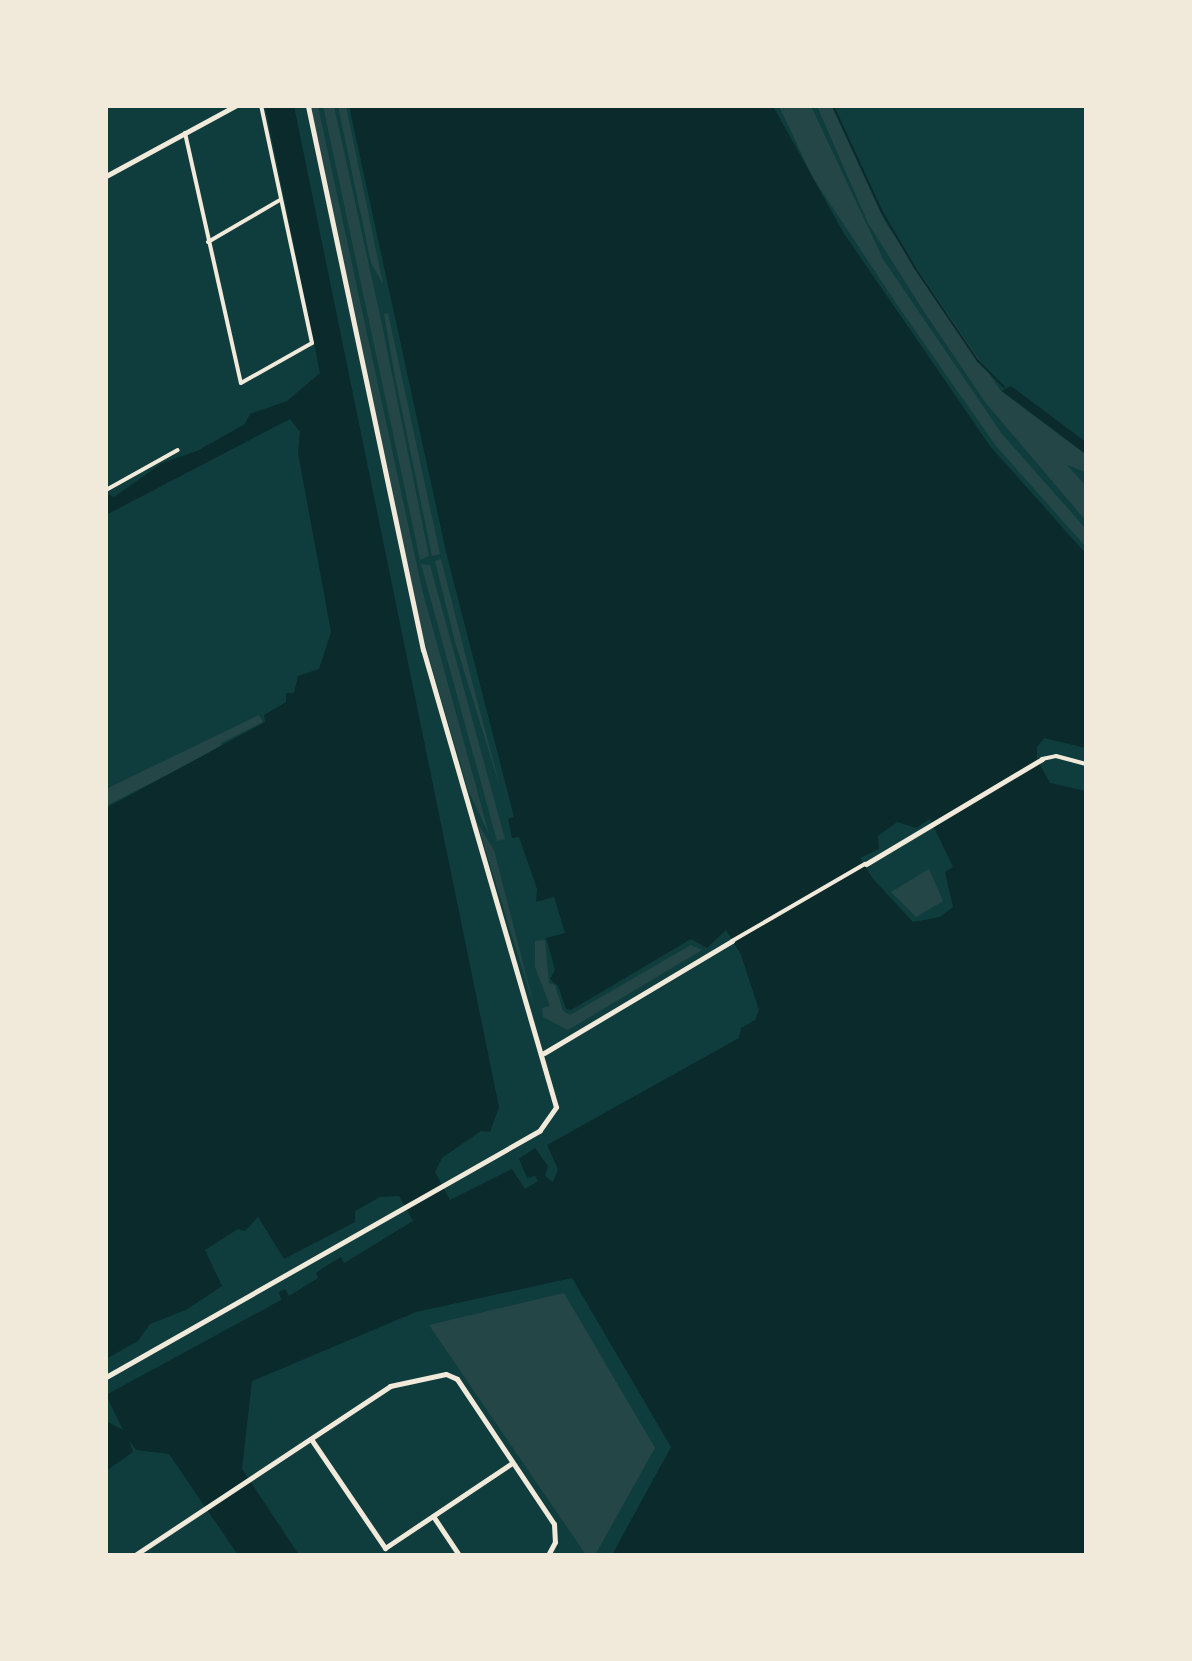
<!DOCTYPE html>
<style>
body{margin:0}
#map{position:relative;width:1192px;height:1661px;overflow:hidden;background:#0f3d3e;font-family:Barlow,sans-serif}
div>[style]{position:absolute}
[style*='--x']{left:calc(var(--x)*1px);top:calc(var(--y)*1px);width:calc(var(--w)*1px);rotate:calc(var(--a)*1deg)}
.green>*{inset:0;background:#244646}
.water>*{inset:0;background:#0a2a2b}
.stream>*{height:2px;margin:-1px;padding:0 1px;transform-origin:1px;border-radius:1px;background:#0a2a2b}
.minor>*{height:4px;margin:-2px;padding:0 2px;transform-origin:2px;border-radius:2px;background:#f1e9da}
.tertiary>*{height:5px;margin:-2.5px;padding:0 2.5px;transform-origin:2.5px;border-radius:2.5px;background:#f1e9da}
span{translate:-50% -50%;white-space:nowrap;text-align:center;line-height:1.15;-webkit-text-stroke:7px #f1e9da;paint-order:stroke}
.frame{position:absolute;inset:0;border:108px solid #f1e9da;pointer-events:none}
</style>
<div id="map">
<div class="green">
<div style="clip-path:polygon(310px 106px,318px 106px,422px 589px,489px 834px,468px 790px,417px 616px)"></div>
<div style="clip-path:polygon(323px 106px,334px 106px,381px 320px,429px 556px,420px 560px)"></div>
<div style="clip-path:polygon(338px 106px,346px 106px,383px 284px,371px 263px)"></div>
<div style="clip-path:polygon(779px 106px,811px 106px,883px 259px,1002px 434px,1086px 529px,1086px 547px,996px 446px,900px 309px,813px 178px)"></div>
<div style="clip-path:polygon(817px 106px,832px 106px,885px 222px,1001px 391px,1086px 455px,1086px 472px,1067px 465px,1086px 486px,1086px 521px,985px 402px,921px 307px,868px 223px)"></div>
<div style="clip-path:polygon(388px 313px,440px 554px,432px 556px,395px 377px,384px 314px)"></div>
<div style="clip-path:polygon(441px 559px,474px 689px,500px 787px,455px 642px,435px 561px)"></div>
<div style="clip-path:polygon(421px 564px,430px 565px,505px 839px,497px 841px)"></div>
<div style="clip-path:polygon(259px 715px,263px 722px,221px 743px,222px 747px,106px 806px,106px 789px)"></div>
<div style="clip-path:polygon(477px 822px,494px 850px,534px 1006px,511px 933px)"></div>
<div style="clip-path:polygon(929px 869px,943px 901px,916px 917px,891px 892px)"></div>
<div style="clip-path:polygon(545px 940px,549px 983px,555px 985px,563px 1011px,570px 1015px,691px 945px,702px 950px,568px 1030px,543px 1017px,542px 1008px,550px 1006px,535px 967px,535px 941px)"></div>
<div style="clip-path:polygon(564px 1293px,655px 1448px,595px 1555px,586px 1555px,429px 1325px)"></div>
</div>
<div class="water">
<div style="clip-path:polygon(evenodd,265px 106px,294px 106px,499px 1107px,490px 1132px,481px 1131px,442px 1158px,435px 1172px,450px 1200px,512px 1169px,525px 1189px,538px 1181px,535px 1176px,527px 1178px,519px 1159px,535px 1148px,548px 1166px,545px 1176px,553px 1182px,558px 1169px,547px 1145px,739px 1038px,741px 1028px,755px 1020px,759px 1010px,741px 955px,726px 930px,707px 948px,691px 939px,571px 1010px,566px 1009px,558px 986px,550px 979px,555px 970px,546px 938px,565px 933px,554px 897px,536px 902px,537px 889px,519px 837px,512px 838px,508px 819px,514px 817px,446px 552px,349px 106px,773px 106px,843px 232px,990px 446px,1086px 554px,1086px 748px,1044px 738px,1037px 747px,1037px 759px,1050px 783px,1086px 791px,1086px 1555px,612px 1555px,671px 1447px,572px 1278px,416px 1312px,252px 1381px,242px 1469px,299px 1555px,238px 1555px,169px 1454px,136px 1450px,129px 1440px,133px 1452px,106px 1471px,106px 1421px,123px 1430px,106px 1395px,281px 1300px,279px 1292px,285px 1289px,289px 1296px,318px 1278px,316px 1273px,326px 1266px,341px 1257px,344px 1263px,413px 1221px,399px 1196px,380px 1197px,355px 1211px,355px 1222px,284px 1259px,258px 1217px,245px 1231px,238px 1229px,205px 1250px,222px 1286px,186px 1310px,150px 1324px,138px 1341px,106px 1359px,106px 808px,265px 722px,264px 715px,286px 702px,286px 693px,294px 693px,298px 676px,319px 669px,331px 632px,298px 453px,300px 432px,290px 419px,106px 515px,106px 493px,114px 497px,162px 463px,197px 451px,245px 424px,250px 414px,287px 401px,320px 373px,265px 106px,930px 819px,953px 867px,945px 872px,953px 907px,940px 917px,913px 922px,873px 879px,860px 858px,879px 849px,878px 836px,897px 822px,916px 828px,930px 819px)"></div>
<div style="clip-path:polygon(1011px 386px,1086px 442px,1086px 454px,1002px 391px)"></div>
</div>
<div class="stream">
<div style="--x:833;--y:106;--w:117;--a:65.2"></div>
<div style="--x:882;--y:212;--w:65;--a:59.5"></div>
<div style="--x:915;--y:268;--w:112;--a:55.9"></div>
<div style="--x:978;--y:361;--w:37;--a:45"></div>
</div>
<div class="minor">
<div style="--x:185;--y:133;--w:256;--a:77.4"></div>
<div style="--x:241;--y:383;--w:81;--a:-29.4"></div>
<div style="--x:312;--y:343;--w:242;--a:-102.1"></div>
<div style="--x:208;--y:242;--w:83;--a:-30.3"></div>
<div style="--x:106;--y:490;--w:82;--a:-29.1"></div>
<div style="--x:1042;--y:759;--w:14;--a:-12"></div>
<div style="--x:1056;--y:756;--w:31;--a:15"></div>
<div style="--x:732;--y:941;--w:154;--a:-30.1"></div>
</div>
<div class="tertiary">
<div style="--x:106;--y:176;--w:147;--a:-28.5"></div>
<div style="--x:866;--y:864;--w:205;--a:-30.8"></div>
<div style="--x:544;--y:1053;--w:219;--a:-30.8"></div>
<div style="--x:106;--y:1377;--w:499;--a:-29.6"></div>
<div style="--x:540;--y:1130;--w:28;--a:-55"></div>
<div style="--x:556;--y:1107;--w:476;--a:-106.2"></div>
<div style="--x:423;--y:650;--w:556;--a:-101.94"></div>
<div style="--x:311;--y:1439;--w:132;--a:55.8"></div>
<div style="--x:385;--y:1548;--w:153;--a:-33.8"></div>
<div style="--x:433;--y:1516;--w:47;--a:56.3"></div>
<div style="--x:135;--y:1555;--w:306;--a:-33.5"></div>
<div style="--x:390;--y:1386;--w:57;--a:-12.1"></div>
<div style="--x:446;--y:1374;--w:12;--a:24"></div>
<div style="--x:457;--y:1379;--w:174;--a:56.2"></div>
<div style="--x:554;--y:1524;--w:18;--a:87"></div>
<div style="--x:555;--y:1542;--w:15;--a:118"></div>
</div>
<div class="frame"></div>
</div>
